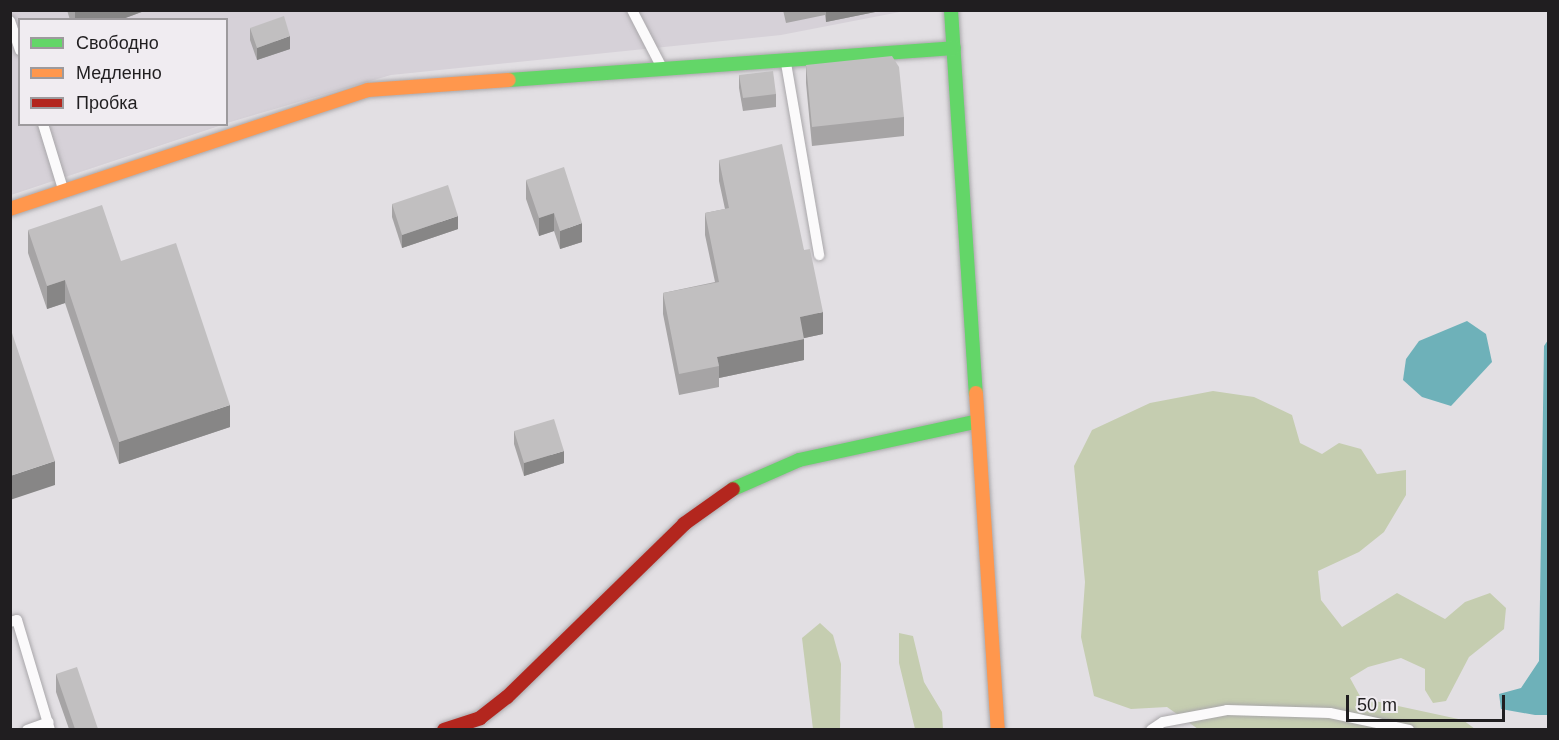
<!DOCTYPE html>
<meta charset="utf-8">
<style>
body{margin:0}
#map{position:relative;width:1559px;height:740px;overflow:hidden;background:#e2dfe3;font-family:Helvetica,sans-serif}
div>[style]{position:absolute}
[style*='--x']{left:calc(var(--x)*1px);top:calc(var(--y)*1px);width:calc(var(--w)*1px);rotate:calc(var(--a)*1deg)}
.built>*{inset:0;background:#d6d1d8}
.green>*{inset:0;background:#c5cdb0}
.water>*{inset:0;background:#6eb1b9}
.roads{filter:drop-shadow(0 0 2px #a9a7aa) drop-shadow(0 0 2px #a9a7aa)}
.lane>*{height:10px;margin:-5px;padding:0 5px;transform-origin:5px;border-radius:5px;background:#fbfafb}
.fast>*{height:14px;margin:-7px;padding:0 7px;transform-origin:7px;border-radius:7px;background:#63d668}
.slow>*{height:14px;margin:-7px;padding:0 7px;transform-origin:7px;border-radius:7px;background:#ff974d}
.jam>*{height:14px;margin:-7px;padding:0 7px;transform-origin:7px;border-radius:7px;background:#b3261e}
.wall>*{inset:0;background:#a6a4a5}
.shaded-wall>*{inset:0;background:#878686}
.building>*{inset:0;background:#c1bfc0}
span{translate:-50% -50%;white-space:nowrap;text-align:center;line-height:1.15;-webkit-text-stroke:5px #f0ecf1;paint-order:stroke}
.frame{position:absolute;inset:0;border:12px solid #201e20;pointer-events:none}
.legend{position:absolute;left:18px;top:18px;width:210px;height:108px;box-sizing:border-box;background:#f0ecf1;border:2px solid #9d9a9d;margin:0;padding:8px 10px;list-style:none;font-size:18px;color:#201e20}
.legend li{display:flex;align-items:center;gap:12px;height:30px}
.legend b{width:30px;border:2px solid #9d9a9d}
.scale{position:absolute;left:1346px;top:695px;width:159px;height:27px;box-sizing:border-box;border:3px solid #201e20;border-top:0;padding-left:8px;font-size:18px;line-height:21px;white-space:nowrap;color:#201e20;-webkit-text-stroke:4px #f0ecf1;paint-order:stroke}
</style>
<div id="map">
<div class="built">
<div style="clip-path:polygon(10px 11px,905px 11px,781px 35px,391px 75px,227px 123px,226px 20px,20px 20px,20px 124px,222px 125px,11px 195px)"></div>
</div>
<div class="green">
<div style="clip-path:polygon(1213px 391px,1254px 397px,1292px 415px,1300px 443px,1322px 454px,1339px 443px,1361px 449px,1377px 474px,1406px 470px,1406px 495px,1384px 532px,1359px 552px,1318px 571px,1321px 600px,1342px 627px,1397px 593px,1445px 619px,1465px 602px,1490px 593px,1506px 608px,1504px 629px,1469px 657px,1446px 701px,1433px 703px,1425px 690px,1425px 669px,1401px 658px,1368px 667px,1350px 678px,1361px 698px,1463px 720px,1475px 729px,1198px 729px,1167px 707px,1131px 709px,1094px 696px,1081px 637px,1085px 582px,1074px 466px,1092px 430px,1150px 403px)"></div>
<div style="clip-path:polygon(820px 623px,833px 635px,841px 664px,840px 729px,813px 729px,802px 638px)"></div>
<div style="clip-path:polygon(899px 633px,913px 636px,924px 682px,942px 712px,943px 729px,915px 729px,899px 663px)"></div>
</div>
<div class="water">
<div style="clip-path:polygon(1467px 321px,1486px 334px,1492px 362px,1451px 406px,1422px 397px,1403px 380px,1406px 359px,1419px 341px)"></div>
<div style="clip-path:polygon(1548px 340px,1548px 715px,1535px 715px,1501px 709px,1499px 694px,1521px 688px,1539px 661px,1544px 346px)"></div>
</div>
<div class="roads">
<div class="lane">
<div style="--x:632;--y:10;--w:63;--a:62.6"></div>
<div style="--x:10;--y:21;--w:31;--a:71"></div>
<div style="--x:786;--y:63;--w:195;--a:80.2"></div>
<div style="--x:43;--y:124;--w:68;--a:72.9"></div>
<div style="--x:10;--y:622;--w:7;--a:-16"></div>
<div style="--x:17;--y:620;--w:115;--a:73.3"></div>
<div style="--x:27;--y:730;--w:23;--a:-20"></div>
<div style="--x:1151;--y:730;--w:14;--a:-34"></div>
<div style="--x:1163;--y:722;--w:65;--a:-10.6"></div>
<div style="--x:1227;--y:710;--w:103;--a:1.7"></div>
<div style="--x:1330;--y:713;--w:81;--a:12.1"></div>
</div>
<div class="fast">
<div style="--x:951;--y:10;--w:384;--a:86.3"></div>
<div style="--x:509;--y:80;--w:446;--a:-4.1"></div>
<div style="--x:733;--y:489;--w:72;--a:-23.7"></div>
<div style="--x:799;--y:460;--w:180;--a:-12.2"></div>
</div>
<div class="slow">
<div style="--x:10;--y:209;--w:377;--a:-18.4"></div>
<div style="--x:368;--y:90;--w:141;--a:-4.1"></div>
<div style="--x:976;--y:393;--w:338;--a:86.3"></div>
</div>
<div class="jam">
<div style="--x:444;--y:730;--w:38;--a:-18"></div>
<div style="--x:480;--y:718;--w:34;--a:-38"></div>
<div style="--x:507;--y:697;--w:248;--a:-44.3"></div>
<div style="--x:684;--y:524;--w:60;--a:-35.5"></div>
</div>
</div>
<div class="wall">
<div style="clip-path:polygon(67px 10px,147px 10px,120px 20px,70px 20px)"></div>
<div style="clip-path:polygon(783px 10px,885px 10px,826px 22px,825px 15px,786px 23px)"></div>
<div style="clip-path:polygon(250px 28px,290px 49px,257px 60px,250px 40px)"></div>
<div style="clip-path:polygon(806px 65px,904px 117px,904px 136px,812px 146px,806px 83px)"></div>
<div style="clip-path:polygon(739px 75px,776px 94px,776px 107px,743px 111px,739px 88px)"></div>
<div style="clip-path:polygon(719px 160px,804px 250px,823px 334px,804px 338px,804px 360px,719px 378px,719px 387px,679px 395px,663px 314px,663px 293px,715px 282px,705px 235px,705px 213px,725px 209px,719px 181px)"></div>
<div style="clip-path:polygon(526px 180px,582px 242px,560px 249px,554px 231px,539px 236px,526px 199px)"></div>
<div style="clip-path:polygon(392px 204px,458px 229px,402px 248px,392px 217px)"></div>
<div style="clip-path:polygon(28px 230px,230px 427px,119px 464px,65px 303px,47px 309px,28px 253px)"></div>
<div style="clip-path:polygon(514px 431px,564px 463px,524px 476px,514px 444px)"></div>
<div style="clip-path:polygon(56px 674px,98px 729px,69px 729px,56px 692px)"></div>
</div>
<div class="shaded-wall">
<div style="clip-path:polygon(147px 10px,120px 20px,75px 20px,75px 11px)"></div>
<div style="clip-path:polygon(826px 10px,885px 10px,826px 22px)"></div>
<div style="clip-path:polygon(290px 36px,290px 49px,257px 60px,257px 48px)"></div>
<div style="clip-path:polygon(554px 213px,554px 231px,539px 236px,539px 218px)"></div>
<div style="clip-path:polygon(458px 216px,458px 229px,402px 248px,402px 235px)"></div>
<div style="clip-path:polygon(582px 223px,582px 242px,560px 249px,560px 231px)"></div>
<div style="clip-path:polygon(65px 280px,65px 303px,47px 309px,47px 286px)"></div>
<div style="clip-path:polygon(823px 312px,823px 334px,800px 339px,800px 317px)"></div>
<div style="clip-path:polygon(804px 339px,804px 360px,719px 378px,719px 366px,717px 357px)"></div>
<div style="clip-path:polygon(230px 405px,230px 427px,119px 464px,119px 442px)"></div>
<div style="clip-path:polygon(564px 451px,564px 463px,524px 476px,524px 463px)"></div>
<div style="clip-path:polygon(55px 461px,55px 485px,10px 500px,10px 476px)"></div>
</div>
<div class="building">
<div style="clip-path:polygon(284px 16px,290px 36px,257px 48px,250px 28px)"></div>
<div style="clip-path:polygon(892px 56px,899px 67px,904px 117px,812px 127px,806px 65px)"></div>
<div style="clip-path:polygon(773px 71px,776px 94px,743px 98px,739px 75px)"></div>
<div style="clip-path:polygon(782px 144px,804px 250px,810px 249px,823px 312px,800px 317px,804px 339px,717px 357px,719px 366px,679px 374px,663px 293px,719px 282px,705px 213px,729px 208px,719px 160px)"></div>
<div style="clip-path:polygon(564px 167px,582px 223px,560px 231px,554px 213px,539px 218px,526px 180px)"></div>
<div style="clip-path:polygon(448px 185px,458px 216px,402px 235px,392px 204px)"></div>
<div style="clip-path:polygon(102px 205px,121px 261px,176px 243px,230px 405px,119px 442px,65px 280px,47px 286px,28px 230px)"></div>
<div style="clip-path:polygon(10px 327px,55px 461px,10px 476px)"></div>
<div style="clip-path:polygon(554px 419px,564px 451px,524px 463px,514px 431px)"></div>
<div style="clip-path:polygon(77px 667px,98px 729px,75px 729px,56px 674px)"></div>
</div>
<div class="frame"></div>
<ul class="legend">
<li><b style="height:8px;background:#63d668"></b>Свободно</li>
<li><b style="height:8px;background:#ff974d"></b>Медленно</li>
<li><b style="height:8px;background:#b3261e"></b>Пробка</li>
</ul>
<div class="scale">50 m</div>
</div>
